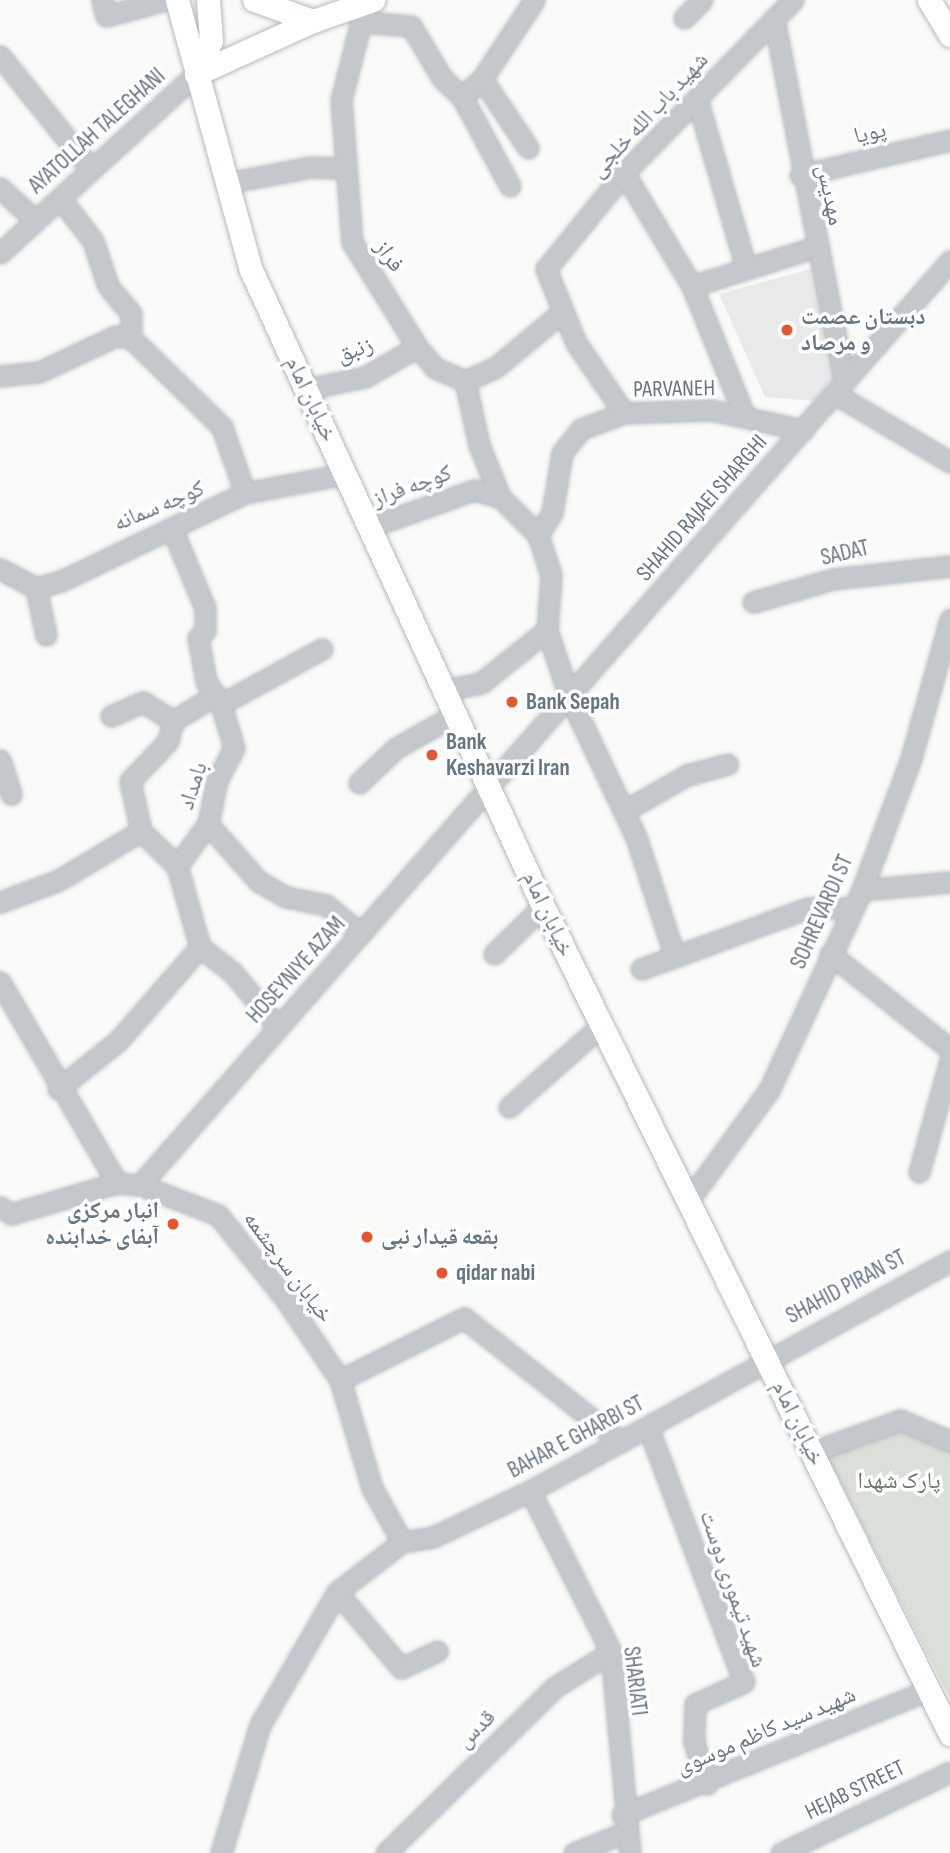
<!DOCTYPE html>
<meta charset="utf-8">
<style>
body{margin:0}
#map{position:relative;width:950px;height:1853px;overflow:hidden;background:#fafaf8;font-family:"Sofia Sans Condensed","Noto Naskh Arabic",sans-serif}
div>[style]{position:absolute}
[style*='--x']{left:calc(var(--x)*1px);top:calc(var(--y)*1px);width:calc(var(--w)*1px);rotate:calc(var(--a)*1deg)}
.built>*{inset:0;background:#e8e9e9}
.green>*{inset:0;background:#dadfd7}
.roads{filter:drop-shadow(0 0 2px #b5babe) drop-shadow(0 0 2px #b5babe)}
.minor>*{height:19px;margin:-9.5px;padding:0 9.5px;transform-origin:9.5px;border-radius:9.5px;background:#c3c8cc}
.major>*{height:23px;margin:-11.5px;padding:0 11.5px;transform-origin:11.5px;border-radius:11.5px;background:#fff}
.dots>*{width:19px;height:19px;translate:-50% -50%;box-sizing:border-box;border:4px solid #fff;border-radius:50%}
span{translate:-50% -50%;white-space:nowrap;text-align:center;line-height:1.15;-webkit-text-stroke:7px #fff;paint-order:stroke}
.street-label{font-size:23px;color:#657683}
.poi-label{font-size:23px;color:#657683;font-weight:700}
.left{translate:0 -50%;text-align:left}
.right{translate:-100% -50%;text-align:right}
.park-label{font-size:23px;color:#687a64}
</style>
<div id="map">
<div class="built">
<div style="clip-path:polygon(828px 264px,845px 365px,813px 401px,765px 397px,719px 294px)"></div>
</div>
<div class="green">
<div style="clip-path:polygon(890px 1428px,907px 1429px,950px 1449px,950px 1699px,826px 1454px)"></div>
</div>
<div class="roads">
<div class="minor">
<div style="--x:102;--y:0;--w:16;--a:76"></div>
<div style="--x:106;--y:16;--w:61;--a:-15.2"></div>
<div style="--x:365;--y:6;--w:97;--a:104.3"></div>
<div style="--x:341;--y:100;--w:142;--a:85.6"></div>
<div style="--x:352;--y:242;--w:123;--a:58.2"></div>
<div style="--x:417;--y:347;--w:28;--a:49"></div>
<div style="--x:435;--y:368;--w:33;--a:23"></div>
<div style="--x:465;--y:381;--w:66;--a:77.7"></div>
<div style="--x:479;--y:445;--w:56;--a:68"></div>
<div style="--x:684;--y:18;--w:25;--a:-45"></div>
<div style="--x:774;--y:19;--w:368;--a:79"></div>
<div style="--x:361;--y:22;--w:50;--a:4.6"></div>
<div style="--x:411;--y:26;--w:61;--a:59.2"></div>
<div style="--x:442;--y:78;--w:28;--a:44"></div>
<div style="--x:462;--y:97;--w:27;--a:-42"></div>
<div style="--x:482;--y:79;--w:95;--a:-56.6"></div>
<div style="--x:0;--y:56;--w:145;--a:51.2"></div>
<div style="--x:482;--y:79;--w:83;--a:56.3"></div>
<div style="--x:462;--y:97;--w:101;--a:61.7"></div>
<div style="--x:697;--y:99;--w:176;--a:73.8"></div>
<div style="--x:624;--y:173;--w:132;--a:59"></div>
<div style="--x:692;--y:286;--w:139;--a:68"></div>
<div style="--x:800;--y:175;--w:154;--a:-13.1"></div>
<div style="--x:227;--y:183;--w:86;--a:-10.8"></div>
<div style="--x:311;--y:167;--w:33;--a:2"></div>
<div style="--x:0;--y:188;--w:47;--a:42.4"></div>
<div style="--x:60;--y:198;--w:54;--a:52.5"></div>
<div style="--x:93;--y:241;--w:47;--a:71.6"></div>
<div style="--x:108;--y:286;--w:35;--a:50"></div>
<div style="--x:131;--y:313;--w:25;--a:90"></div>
<div style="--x:0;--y:253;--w:265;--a:-42.4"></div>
<div style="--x:692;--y:286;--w:130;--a:-17.5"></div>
<div style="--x:0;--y:376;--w:39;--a:-6"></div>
<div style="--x:39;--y:372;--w:85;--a:-25.1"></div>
<div style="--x:116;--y:336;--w:15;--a:8"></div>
<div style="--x:131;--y:338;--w:127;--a:44.4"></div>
<div style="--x:222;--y:427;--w:70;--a:70.8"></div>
<div style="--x:465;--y:381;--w:34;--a:-24"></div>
<div style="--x:496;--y:367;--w:86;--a:-39.8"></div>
<div style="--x:306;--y:389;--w:60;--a:-11.5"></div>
<div style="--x:365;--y:377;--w:60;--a:-30"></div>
<div style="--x:835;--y:394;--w:134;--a:30.6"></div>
<div style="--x:624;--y:413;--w:85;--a:-124.4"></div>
<div style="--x:576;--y:343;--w:80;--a:-112.1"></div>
<div style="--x:546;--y:269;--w:124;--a:-50.9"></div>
<div style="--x:624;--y:173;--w:242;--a:-45.7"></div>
<div style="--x:370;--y:527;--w:110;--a:-19.6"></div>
<div style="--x:474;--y:490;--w:27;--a:15"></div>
<div style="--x:500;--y:497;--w:54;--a:45"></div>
<div style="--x:538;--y:535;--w:42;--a:72"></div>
<div style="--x:551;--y:575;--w:55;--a:94.2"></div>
<div style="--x:547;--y:630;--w:70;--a:71.6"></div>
<div style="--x:569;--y:696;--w:156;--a:64.6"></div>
<div style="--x:636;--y:837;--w:126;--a:72"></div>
<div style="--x:538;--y:535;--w:26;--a:-58"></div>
<div style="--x:552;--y:513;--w:61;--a:-80.5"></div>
<div style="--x:562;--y:453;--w:31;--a:-52"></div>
<div style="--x:581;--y:429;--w:46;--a:-20.4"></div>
<div style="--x:624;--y:413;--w:87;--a:-2"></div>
<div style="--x:711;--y:410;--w:94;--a:12.3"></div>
<div style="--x:0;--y:569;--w:41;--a:27.8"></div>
<div style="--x:36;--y:588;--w:26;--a:-16"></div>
<div style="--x:61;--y:581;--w:204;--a:-25.6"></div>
<div style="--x:245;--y:493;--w:102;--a:-10.8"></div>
<div style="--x:36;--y:588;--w:48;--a:78"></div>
<div style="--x:753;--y:602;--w:83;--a:-16"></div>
<div style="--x:833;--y:579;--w:118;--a:-6.3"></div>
<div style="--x:445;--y:690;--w:37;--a:-11"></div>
<div style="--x:481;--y:683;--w:85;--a:-38.8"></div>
<div style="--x:221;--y:704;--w:115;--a:-28.6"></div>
<div style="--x:111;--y:716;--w:35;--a:-24"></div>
<div style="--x:143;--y:702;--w:36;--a:32"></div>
<div style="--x:0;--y:760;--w:36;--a:72"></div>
<div style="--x:359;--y:783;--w:51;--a:-43.4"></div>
<div style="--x:396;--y:748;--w:69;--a:-29.5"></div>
<div style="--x:624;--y:811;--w:73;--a:-29.7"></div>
<div style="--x:687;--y:775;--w:42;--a:-15"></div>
<div style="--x:208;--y:824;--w:76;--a:48.7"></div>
<div style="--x:258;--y:881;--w:32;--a:30"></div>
<div style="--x:286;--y:897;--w:41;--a:11.3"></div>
<div style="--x:326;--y:905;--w:45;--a:39.6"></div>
<div style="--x:141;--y:831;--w:50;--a:44.2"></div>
<div style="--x:862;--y:890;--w:88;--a:-5.2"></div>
<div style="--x:0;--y:902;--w:63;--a:-20.4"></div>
<div style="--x:59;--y:880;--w:96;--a:-30.9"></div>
<div style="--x:141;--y:831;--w:51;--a:-102.4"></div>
<div style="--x:130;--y:781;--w:55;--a:-46.5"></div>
<div style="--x:168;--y:741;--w:21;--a:-76"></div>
<div style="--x:173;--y:721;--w:46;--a:-31.6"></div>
<div style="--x:200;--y:947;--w:41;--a:38"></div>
<div style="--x:232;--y:972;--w:72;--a:50.1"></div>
<div style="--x:494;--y:954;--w:69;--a:-44.4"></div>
<div style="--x:830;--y:954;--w:153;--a:38.4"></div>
<div style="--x:641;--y:969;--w:178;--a:-20.1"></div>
<div style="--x:808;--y:908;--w:43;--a:0"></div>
<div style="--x:0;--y:982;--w:233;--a:59.8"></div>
<div style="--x:117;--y:1183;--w:23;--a:5"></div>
<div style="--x:140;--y:1185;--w:84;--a:21"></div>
<div style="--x:218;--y:1215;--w:105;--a:51.2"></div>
<div style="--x:284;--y:1297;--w:100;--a:56"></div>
<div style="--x:340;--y:1380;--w:113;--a:73.5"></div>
<div style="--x:372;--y:1488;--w:62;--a:60.9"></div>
<div style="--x:58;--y:1089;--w:77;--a:-38.7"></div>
<div style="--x:118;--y:1041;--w:125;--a:-48.9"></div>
<div style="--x:200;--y:947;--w:84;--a:-105.9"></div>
<div style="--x:177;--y:866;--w:52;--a:-53.6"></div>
<div style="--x:208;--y:824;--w:45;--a:-78.4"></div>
<div style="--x:217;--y:780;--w:36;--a:-62"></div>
<div style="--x:234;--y:748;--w:46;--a:-106.5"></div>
<div style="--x:221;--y:704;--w:27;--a:-123"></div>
<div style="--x:206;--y:681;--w:44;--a:-100.5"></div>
<div style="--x:198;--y:638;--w:10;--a:-45"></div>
<div style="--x:205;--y:631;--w:23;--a:-90"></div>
<div style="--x:205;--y:608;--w:86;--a:-112.7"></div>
<div style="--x:509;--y:1107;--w:124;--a:-41.4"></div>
<div style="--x:919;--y:1172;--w:116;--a:-74.5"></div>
<div style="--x:140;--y:1185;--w:1229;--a:-48.76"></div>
<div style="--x:688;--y:1201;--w:137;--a:-53.9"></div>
<div style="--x:769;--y:1090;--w:221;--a:-65.1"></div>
<div style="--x:862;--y:890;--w:141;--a:-69.6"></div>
<div style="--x:911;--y:758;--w:144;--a:-74.3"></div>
<div style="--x:0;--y:1207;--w:13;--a:32"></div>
<div style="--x:11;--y:1214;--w:110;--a:-16.3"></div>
<div style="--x:340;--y:1380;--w:139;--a:-26.6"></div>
<div style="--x:464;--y:1318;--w:200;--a:38.3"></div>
<div style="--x:648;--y:1427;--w:272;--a:69.4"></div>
<div style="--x:744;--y:1682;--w:54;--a:155.8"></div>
<div style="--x:695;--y:1704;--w:38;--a:92"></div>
<div style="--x:694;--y:1742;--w:44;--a:72.8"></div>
<div style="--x:812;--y:1452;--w:94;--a:-20"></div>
<div style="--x:900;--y:1420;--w:54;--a:22.8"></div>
<div style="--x:530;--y:1491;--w:180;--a:63.3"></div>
<div style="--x:611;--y:1652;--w:202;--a:84.6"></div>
<div style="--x:337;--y:1592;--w:99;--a:49.9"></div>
<div style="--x:401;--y:1668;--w:40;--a:-25"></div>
<div style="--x:622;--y:1815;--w:331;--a:-22.2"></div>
<div style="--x:221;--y:1853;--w:134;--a:-73.1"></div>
<div style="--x:260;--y:1725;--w:154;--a:-59.9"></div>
<div style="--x:337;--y:1592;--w:82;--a:-37.6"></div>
<div style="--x:402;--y:1542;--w:31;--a:-9"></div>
<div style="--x:433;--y:1537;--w:107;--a:-25.4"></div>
<div style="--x:530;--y:1491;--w:479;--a:-28.7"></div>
<div style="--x:386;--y:1853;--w:237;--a:-44.5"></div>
<div style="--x:555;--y:1687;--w:66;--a:-32"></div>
<div style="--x:574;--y:1853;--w:56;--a:-22"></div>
<div style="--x:781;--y:1853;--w:187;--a:-25.6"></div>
</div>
<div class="major">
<div style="--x:177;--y:0;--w:280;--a:74.7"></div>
<div style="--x:251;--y:270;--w:700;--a:65.34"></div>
<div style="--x:543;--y:906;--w:923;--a:63.82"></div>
<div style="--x:254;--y:0;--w:63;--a:19.6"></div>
<div style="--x:313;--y:21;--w:64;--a:-19.3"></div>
<div style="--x:929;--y:0;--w:41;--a:59"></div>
<div style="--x:196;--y:74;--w:128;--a:-24.4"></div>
<div style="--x:196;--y:74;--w:36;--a:-66"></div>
<div style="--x:211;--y:41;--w:41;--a:-94.2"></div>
</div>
</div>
<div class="dots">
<div style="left:787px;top:330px;background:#e4572e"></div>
<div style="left:512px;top:702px;background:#e4572e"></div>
<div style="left:432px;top:755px;background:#e4572e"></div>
<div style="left:173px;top:1224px;background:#e4572e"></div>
<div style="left:367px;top:1237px;background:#e4572e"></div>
<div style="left:442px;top:1273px;background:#e4572e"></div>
</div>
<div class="street-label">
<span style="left:649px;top:115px;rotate:-47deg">شهید باب الله خلجی</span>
<span style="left:97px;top:131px;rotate:-42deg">AYATOLLAH TALEGHANI</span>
<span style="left:870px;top:133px;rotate:-13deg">پویا</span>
<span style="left:830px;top:195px;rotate:78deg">مهدیس</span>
<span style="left:389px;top:256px;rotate:55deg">فراز</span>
<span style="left:355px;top:350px;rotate:-20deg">زنبق</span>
<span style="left:674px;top:389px;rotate:-1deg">PARVANEH</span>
<span style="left:311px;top:399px;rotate:65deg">خیابان امام</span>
<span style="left:412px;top:486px;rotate:-20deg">کوچه فراز</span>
<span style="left:159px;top:506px;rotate:-23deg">کوچه سمانه</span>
<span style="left:702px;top:508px;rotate:-49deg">SHAHID RAJAEI SHARGHI</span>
<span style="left:845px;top:553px;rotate:-13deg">SADAT</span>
<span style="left:193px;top:786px;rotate:-72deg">بامداد</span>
<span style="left:822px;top:912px;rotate:-66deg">SOHREVARDI ST</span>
<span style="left:548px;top:914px;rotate:65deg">خیابان امام</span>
<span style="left:296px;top:970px;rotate:-48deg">HOSEYNIYE AZAM</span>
<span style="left:288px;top:1267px;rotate:53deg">خیابان سرچشمه</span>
<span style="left:846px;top:1287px;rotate:-28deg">SHAHID PIRAN ST</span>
<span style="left:798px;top:1423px;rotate:64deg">خیابان امام</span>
<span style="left:576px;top:1437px;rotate:-28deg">BAHAR E GHARBI ST</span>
<span style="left:733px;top:1589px;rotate:71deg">شهید تیموری دوست</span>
<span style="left:635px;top:1681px;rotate:83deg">SHARIATI</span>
<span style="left:476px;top:1729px;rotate:-44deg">قدس</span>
<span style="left:766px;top:1731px;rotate:-23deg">شهید سید کاظم موسوی</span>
<span style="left:855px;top:1790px;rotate:-26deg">HEJAB STREET</span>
</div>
<div class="poi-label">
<span class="left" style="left:801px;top:330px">دبستان عصمت<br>و مرصاد</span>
<span class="left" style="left:526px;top:702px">Bank Sepah</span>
<span class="left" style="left:446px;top:755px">Bank<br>Keshavarzi Iran</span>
<span class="right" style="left:159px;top:1224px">انبار مرکزی<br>آبفای خدابنده</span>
<span class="left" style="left:381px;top:1237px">بقعه قیدار نبی</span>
<span class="left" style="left:456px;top:1273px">qidar nabi</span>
</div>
<div class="park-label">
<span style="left:899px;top:1481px">پارک شهدا</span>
</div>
</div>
